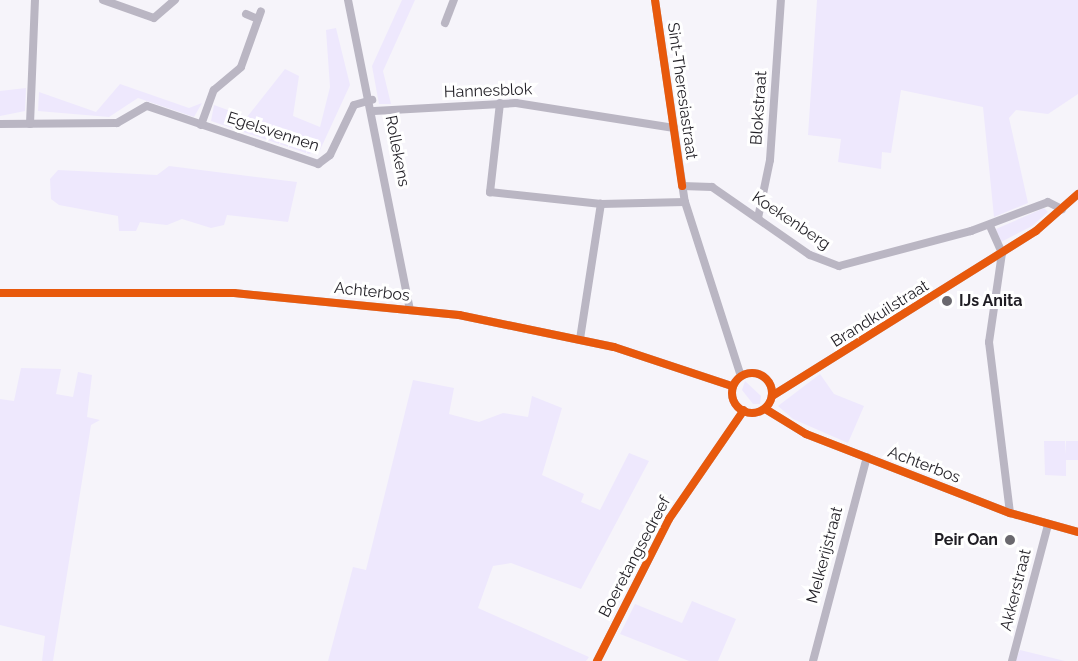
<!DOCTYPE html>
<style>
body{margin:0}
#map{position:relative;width:1078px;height:661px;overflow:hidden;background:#f6f4fa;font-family:Raleway,sans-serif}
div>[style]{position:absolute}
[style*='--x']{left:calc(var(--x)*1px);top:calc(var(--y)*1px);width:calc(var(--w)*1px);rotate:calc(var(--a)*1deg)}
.green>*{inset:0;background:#eee8fd}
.minor>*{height:8px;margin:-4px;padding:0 4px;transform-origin:4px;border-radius:4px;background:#bab6c3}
.minor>.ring{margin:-4px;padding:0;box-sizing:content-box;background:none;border:8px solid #bab6c3;border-radius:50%}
.cycleway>*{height:8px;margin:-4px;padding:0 4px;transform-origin:4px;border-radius:4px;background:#e8590c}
.cycleway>.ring{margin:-4px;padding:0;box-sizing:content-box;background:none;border:8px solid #e8590c;border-radius:50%}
.dots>*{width:16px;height:16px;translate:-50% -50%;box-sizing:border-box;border:3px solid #fff;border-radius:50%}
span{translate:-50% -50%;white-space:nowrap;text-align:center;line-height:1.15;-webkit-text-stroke:6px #fff;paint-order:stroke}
.street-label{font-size:16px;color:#1f1d23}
.poi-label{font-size:16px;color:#1f1d23;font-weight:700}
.left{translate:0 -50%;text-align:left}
.right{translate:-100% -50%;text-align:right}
</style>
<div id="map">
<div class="green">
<div style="clip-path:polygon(402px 0,415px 0,383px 71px,391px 104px,379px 104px,372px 66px)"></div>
<div style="clip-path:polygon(817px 0,1078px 0,1078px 94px,1048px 114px,1016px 110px,1009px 118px,1028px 203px,994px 217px,983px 107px,901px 90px,891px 153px,882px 152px,881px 169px,838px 162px,841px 139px,808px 135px)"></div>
<div style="clip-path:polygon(336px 28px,350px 85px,320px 150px,309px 154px,211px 121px,214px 105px,247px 117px,285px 69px,299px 76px,293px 116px,320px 127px,330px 87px,326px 30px)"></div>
<div style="clip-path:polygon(120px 84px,189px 108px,202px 103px,194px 117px,138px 98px,109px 117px,38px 111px,39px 92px,96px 112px)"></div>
<div style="clip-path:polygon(26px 88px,25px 111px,0 116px,0 91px)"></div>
<div style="clip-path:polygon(169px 166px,297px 182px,288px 222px,227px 215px,224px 225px,211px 228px,182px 219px,167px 225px,140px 222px,136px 231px,119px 231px,118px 216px,59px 205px,51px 199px,50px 179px,58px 170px,157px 175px)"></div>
<div style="clip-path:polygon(1044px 208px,1048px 212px,1032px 226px,1001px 242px,996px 229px)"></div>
<div style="clip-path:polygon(21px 368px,61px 369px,56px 394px,73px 397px,78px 372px,92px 375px,87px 417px,100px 420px,91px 425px,53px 661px,42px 661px,45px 636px,0 625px,0 399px,14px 401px)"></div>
<div style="clip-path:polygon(820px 374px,834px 394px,864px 406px,848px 443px,793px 419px,778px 406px)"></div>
<div style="clip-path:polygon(413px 380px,454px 388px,449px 414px,479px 422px,503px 413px,528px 417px,532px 396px,562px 408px,542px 475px,584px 494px,581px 502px,600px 510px,629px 453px,649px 461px,581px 589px,511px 563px,493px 566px,478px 608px,589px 657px,586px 661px,328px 661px,353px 567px,366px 570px)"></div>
<div style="clip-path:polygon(745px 381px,761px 396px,760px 404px,753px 404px,742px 390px)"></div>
<div style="clip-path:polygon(1044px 441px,1065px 441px,1066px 455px,1066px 441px,1078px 441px,1078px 460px,1066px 460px,1066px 476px,1045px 475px)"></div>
<div style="clip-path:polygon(692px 601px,736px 619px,718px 661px,689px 661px,620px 634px,635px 604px,682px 623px)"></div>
<div style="clip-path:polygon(1020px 650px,1065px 661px,1015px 661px)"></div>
</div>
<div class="minor">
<div style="--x:103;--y:0;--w:54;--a:19.4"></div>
<div style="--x:154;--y:18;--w:28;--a:-41"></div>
<div style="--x:348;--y:0;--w:315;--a:78.7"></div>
<div style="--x:655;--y:0;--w:204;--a:81.6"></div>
<div style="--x:685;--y:202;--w:180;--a:72.2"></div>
<div style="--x:246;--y:14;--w:13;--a:23"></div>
<div style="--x:445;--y:23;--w:25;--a:-69"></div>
<div style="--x:500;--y:103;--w:90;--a:96.4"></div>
<div style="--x:490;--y:192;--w:112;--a:6.2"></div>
<div style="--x:601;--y:204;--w:84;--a:-1.4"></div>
<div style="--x:374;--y:111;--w:142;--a:-3.2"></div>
<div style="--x:516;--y:103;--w:160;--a:9"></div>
<div style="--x:0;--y:124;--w:117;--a:-0.5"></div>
<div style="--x:117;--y:123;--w:34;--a:-30"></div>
<div style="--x:147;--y:106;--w:181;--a:18.7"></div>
<div style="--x:318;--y:164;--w:15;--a:-37"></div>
<div style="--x:330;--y:155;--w:55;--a:-64.4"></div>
<div style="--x:354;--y:105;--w:19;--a:-16"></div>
<div style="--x:30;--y:124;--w:124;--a:-87.7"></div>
<div style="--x:201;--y:125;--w:37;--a:-70"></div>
<div style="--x:214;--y:90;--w:35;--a:-40"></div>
<div style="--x:241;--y:67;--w:59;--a:-70.3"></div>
<div style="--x:682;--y:186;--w:30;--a:2"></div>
<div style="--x:712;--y:187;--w:119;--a:34.8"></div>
<div style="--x:810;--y:255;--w:31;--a:21"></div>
<div style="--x:839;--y:266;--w:137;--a:-14.9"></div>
<div style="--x:971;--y:231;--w:82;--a:-20.6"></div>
<div style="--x:1048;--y:202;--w:16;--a:27"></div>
<div style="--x:758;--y:218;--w:59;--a:-78.3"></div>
<div style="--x:770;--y:160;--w:160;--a:-86.1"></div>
<div style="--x:990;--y:226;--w:30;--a:66"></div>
<div style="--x:1002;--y:253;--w:90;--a:98.3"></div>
<div style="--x:989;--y:342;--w:172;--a:83"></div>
<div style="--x:0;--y:293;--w:234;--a:0"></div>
<div style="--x:234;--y:293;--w:226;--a:5.6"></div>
<div style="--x:459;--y:315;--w:158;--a:11.7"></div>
<div style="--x:614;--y:347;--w:124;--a:18.3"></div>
<div style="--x:580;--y:339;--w:137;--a:-81.2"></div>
<div class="ring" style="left:732px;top:373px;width:32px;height:32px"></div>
<div style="--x:772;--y:396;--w:311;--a:-32"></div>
<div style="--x:1036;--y:231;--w:56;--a:-41.4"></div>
<div style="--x:767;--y:410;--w:46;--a:31.6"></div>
<div style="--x:806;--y:434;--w:219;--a:21.2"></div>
<div style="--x:1010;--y:513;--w:71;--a:15.6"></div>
<div style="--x:597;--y:661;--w:159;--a:-63.1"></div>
<div style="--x:669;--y:519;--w:132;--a:-55.5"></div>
<div style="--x:813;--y:661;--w:211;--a:-75.2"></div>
<div style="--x:1012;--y:661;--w:141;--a:-75.2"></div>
</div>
<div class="cycleway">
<div style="--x:655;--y:0;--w:188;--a:81.7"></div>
<div style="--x:0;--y:293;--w:234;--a:0"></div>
<div style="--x:234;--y:293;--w:226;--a:5.6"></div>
<div style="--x:459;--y:315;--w:158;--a:11.7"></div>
<div style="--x:614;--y:347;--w:124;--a:18.3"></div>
<div class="ring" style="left:732px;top:373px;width:32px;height:32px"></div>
<div style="--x:772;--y:396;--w:311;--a:-32"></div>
<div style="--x:1036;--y:231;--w:56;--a:-41.4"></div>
<div style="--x:767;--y:410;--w:46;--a:31.6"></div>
<div style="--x:806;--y:434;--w:219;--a:21.2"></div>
<div style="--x:1010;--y:513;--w:71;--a:15.6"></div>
<div style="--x:597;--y:661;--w:159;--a:-63.1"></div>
<div style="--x:669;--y:519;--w:132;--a:-55.5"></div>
</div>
<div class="dots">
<div style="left:947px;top:301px;background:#6a686e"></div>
<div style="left:1010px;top:540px;background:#6a686e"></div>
</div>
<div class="street-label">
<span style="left:488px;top:91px;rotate:-2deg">Hannesblok</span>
<span style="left:682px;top:91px;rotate:82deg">Sint-Theresiastraat</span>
<span style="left:759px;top:108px;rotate:-86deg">Blokstraat</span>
<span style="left:273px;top:132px;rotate:18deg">Egelsvennen</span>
<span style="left:397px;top:151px;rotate:79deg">Rollekens</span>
<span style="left:791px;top:221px;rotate:34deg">Koekenberg</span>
<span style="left:372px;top:292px;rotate:6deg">Achterbos</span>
<span style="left:880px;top:314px;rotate:-32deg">Brandkuilstraat</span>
<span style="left:924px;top:465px;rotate:21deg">Achterbos</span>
<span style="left:825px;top:555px;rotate:-75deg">Melkerijstraat</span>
<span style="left:635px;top:557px;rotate:-62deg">Boeretangsedreef</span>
<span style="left:1016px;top:590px;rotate:-76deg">Akkerstraat</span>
</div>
<div class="poi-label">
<span class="left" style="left:959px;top:301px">IJs Anita</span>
<span class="right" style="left:998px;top:540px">Peir Oan</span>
</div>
</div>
